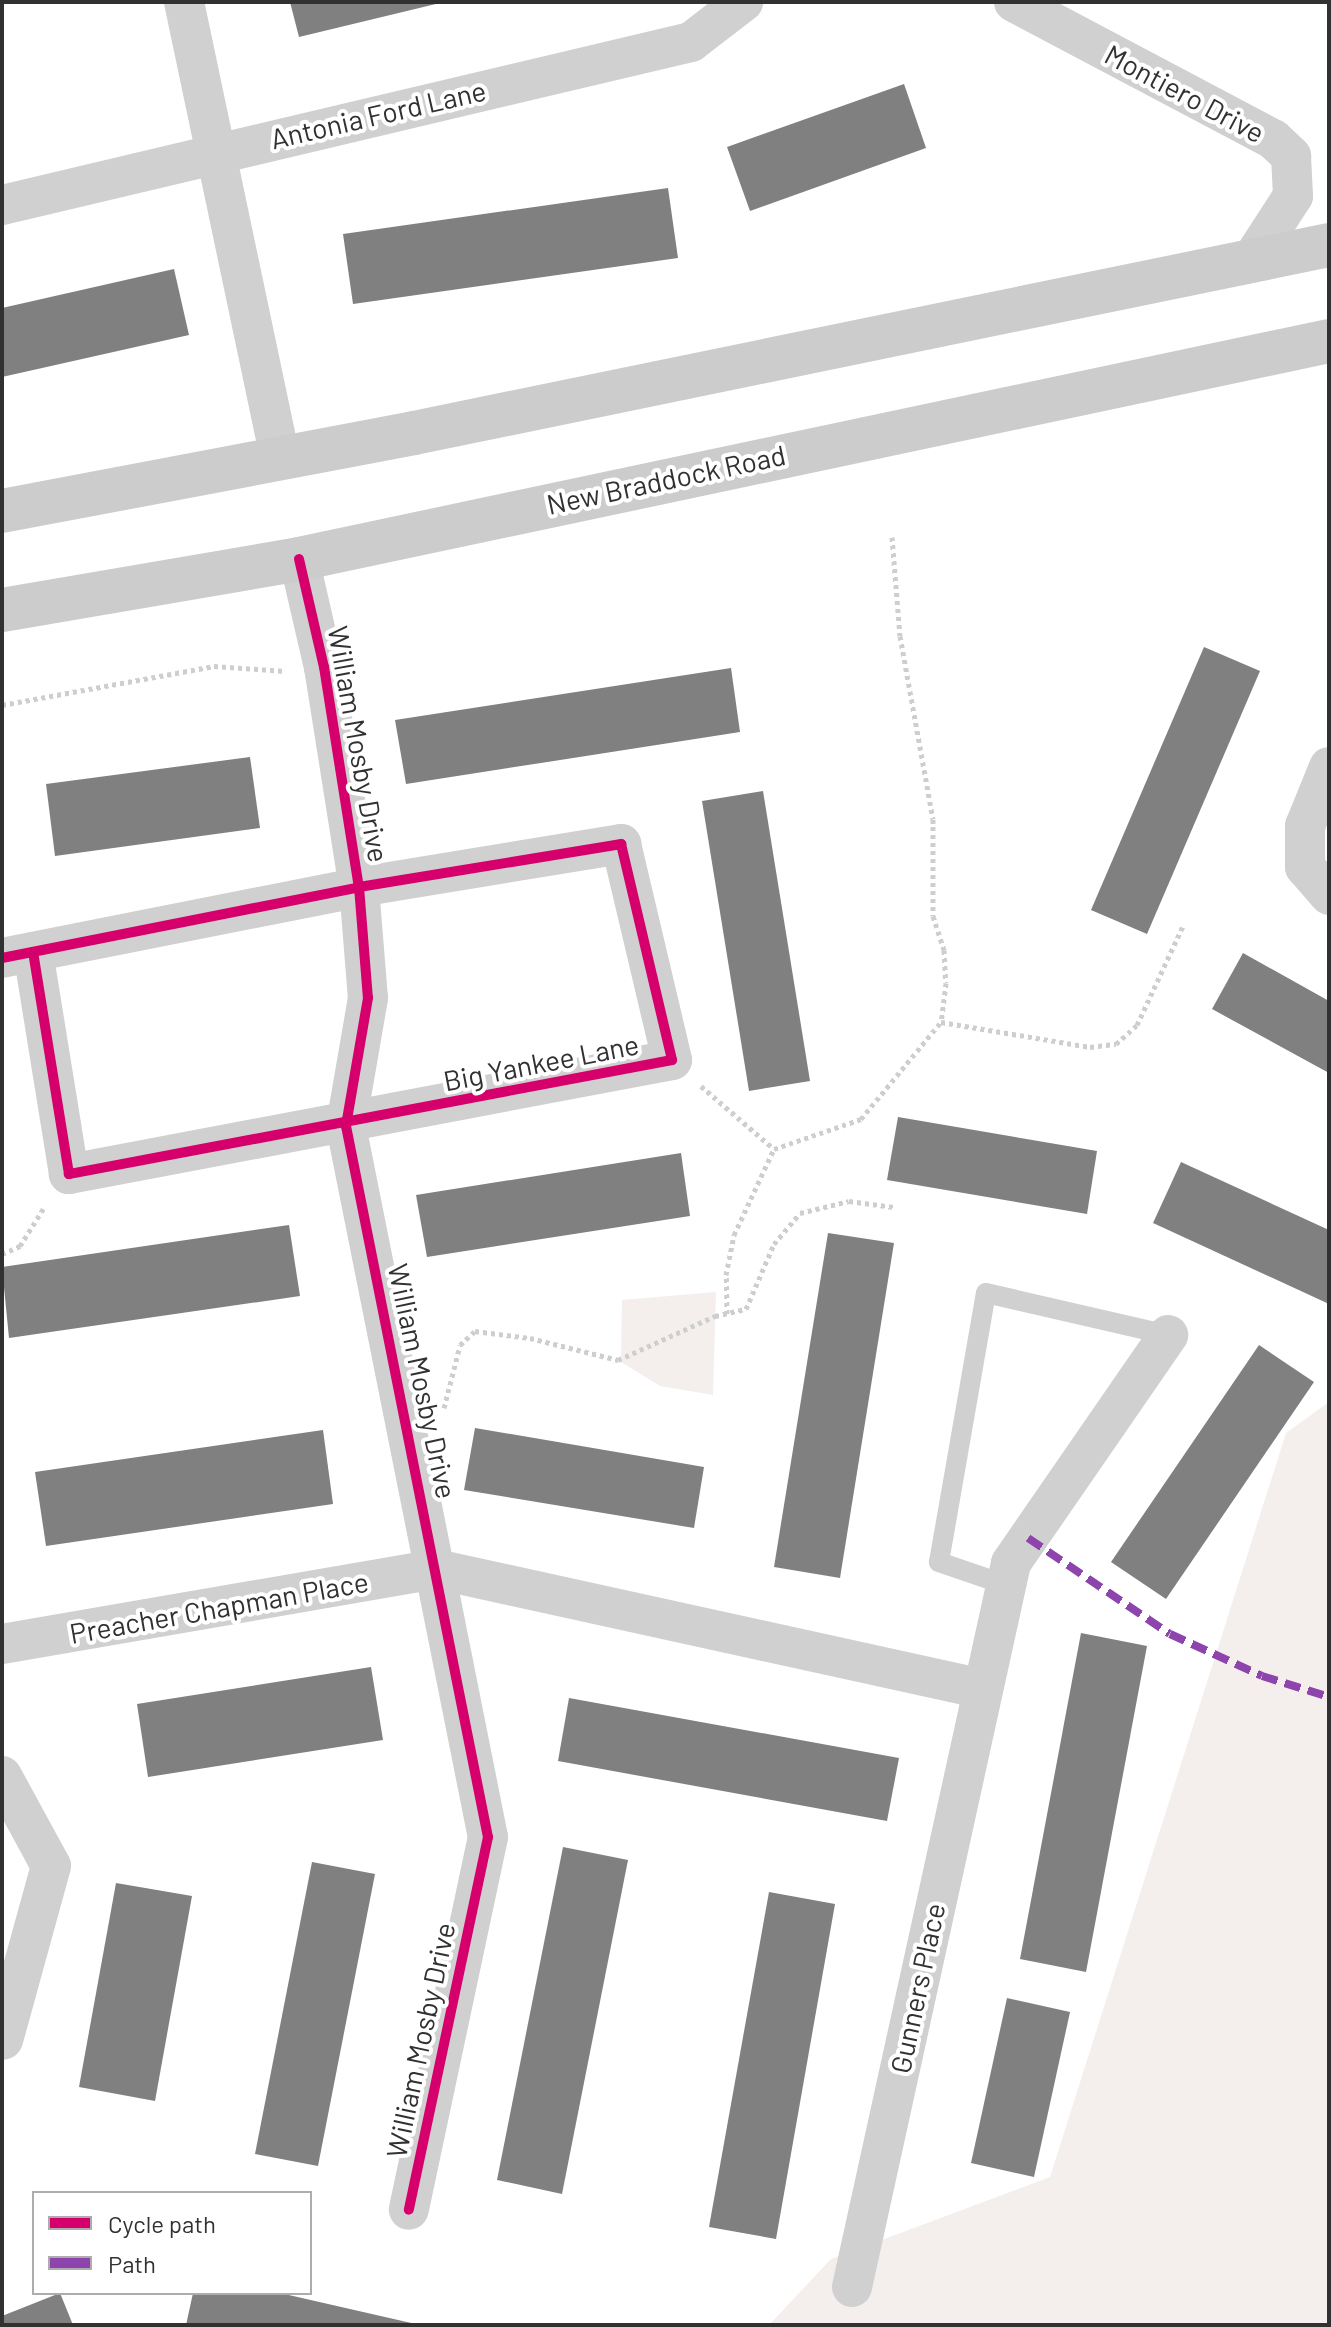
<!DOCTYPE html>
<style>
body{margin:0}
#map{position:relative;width:1331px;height:2327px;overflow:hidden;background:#fff;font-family:Barlow,sans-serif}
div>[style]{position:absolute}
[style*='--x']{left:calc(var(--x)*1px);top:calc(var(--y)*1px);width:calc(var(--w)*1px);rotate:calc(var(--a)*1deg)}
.green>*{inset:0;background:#f4efec}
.building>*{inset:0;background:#808080}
.path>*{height:5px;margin-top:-2.5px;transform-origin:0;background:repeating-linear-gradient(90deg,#cecece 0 4px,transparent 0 8px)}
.lane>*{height:20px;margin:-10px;padding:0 10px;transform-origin:10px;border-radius:10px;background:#d0d0d0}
.street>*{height:40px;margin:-20px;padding:0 20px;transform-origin:20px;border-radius:20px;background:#d0d0d0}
.secondary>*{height:44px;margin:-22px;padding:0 22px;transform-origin:22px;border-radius:22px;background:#ccc}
.quiet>*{height:8px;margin-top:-4px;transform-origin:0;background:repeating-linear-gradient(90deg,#8e44ad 0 16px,transparent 0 24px)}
.cycleway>*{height:10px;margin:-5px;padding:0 5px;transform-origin:5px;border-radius:5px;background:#d6006c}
span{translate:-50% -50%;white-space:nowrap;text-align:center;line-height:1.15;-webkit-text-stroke:8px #fff;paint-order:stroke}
.street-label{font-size:28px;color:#313131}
.frame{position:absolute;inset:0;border:4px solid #313131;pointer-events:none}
.legend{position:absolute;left:32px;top:2191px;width:280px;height:104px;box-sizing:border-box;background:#fff;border:2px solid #adadad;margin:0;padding:10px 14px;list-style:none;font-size:24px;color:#313131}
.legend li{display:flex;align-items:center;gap:16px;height:40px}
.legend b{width:40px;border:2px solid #adadad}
</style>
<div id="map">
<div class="green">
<div style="clip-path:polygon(716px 1292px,713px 1395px,660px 1386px,621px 1362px,622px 1300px)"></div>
<div style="clip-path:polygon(1329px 1402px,1329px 2325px,769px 2325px,831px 2259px,1050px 2177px,1286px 1433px)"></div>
</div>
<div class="building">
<div style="clip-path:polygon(290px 2px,440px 2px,440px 3px,299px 37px)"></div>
<div style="clip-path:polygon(904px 84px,926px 148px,750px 211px,727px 147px)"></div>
<div style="clip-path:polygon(668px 188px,678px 258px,353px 304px,343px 234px)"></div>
<div style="clip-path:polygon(174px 269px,189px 335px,2px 377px,2px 308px)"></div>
<div style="clip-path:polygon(1204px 647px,1260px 671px,1147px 934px,1091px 910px)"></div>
<div style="clip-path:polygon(731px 668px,740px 732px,406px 784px,395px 720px)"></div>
<div style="clip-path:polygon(250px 757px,260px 828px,55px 856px,46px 784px)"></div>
<div style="clip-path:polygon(763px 791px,810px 1081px,749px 1091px,702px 801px)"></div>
<div style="clip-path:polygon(1243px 953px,1329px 1001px,1329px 1073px,1212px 1009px)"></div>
<div style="clip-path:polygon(898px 1117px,1097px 1151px,1087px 1214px,887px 1180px)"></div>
<div style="clip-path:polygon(681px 1153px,690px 1216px,427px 1257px,416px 1195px)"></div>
<div style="clip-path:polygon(1181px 1162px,1329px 1230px,1329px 1304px,1153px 1223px)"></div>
<div style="clip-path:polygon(289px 1225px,300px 1296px,9px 1338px,2px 1267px)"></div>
<div style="clip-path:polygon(828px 1233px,894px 1243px,840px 1578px,774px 1567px)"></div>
<div style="clip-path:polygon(1259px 1345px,1314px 1382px,1166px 1599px,1111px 1562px)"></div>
<div style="clip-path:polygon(475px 1428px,704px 1467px,694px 1528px,464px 1490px)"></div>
<div style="clip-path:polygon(323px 1430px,333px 1504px,46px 1546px,35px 1472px)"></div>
<div style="clip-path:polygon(1081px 1633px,1147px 1646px,1086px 1972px,1020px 1959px)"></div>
<div style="clip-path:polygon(371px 1667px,383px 1740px,148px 1777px,137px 1704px)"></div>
<div style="clip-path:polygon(569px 1698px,899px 1758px,887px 1821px,558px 1761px)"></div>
<div style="clip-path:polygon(563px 1847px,628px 1860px,562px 2194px,497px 2180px)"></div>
<div style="clip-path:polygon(312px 1862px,375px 1874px,318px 2166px,255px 2154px)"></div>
<div style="clip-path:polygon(116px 1883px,192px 1896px,155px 2101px,79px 2087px)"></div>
<div style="clip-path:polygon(769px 1892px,835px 1904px,776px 2239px,709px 2227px)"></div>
<div style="clip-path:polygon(1007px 1998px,1070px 2012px,1034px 2177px,971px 2163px)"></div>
<div style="clip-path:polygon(60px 2293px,73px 2325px,2px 2325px,2px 2316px)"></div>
<div style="clip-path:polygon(193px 2293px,280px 2293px,420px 2325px,186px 2325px)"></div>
</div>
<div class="path">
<div style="--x:892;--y:537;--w:99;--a:85.4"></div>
<div style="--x:900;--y:636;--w:186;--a:79.8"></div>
<div style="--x:933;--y:819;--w:97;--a:90"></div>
<div style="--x:933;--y:916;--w:36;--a:72"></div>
<div style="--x:944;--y:950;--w:33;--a:87"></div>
<div style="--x:946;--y:983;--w:39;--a:97"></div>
<div style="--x:2;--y:705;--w:216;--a:-10.4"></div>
<div style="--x:214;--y:666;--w:71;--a:4"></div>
<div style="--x:701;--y:1086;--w:96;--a:40.8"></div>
<div style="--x:774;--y:1149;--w:92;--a:-19"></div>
<div style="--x:861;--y:1119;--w:126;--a:-50.5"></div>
<div style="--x:941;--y:1022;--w:151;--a:9.5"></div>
<div style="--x:1090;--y:1047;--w:26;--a:-7"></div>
<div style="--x:1116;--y:1044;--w:28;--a:-42"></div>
<div style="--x:1137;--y:1025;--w:109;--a:-65.1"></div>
<div style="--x:2;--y:1254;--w:20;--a:-24"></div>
<div style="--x:20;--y:1246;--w:47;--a:-58"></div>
<div style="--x:727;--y:1314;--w:39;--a:-91"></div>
<div style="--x:726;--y:1275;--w:41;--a:-78.7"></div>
<div style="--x:734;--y:1235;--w:95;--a:-65.1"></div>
<div style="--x:444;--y:1408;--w:65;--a:-75.7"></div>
<div style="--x:460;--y:1345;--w:21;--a:-43"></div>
<div style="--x:475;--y:1331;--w:55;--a:7.3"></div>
<div style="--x:530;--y:1338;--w:91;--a:14"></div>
<div style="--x:618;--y:1360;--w:107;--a:-24.4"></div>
<div style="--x:715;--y:1316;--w:32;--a:-13"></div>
<div style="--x:746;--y:1309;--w:71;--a:-66.7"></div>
<div style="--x:774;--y:1244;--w:40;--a:-50"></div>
<div style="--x:800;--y:1213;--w:50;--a:-13.8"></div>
<div style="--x:849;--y:1201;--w:45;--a:7.6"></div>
</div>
<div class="lane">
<div style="--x:1006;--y:1585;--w:71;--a:-161.1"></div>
<div style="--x:939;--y:1562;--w:273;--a:-80.1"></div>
<div style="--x:986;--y:1293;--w:187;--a:13"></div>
</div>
<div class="street">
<div style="--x:184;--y:2;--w:466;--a:78.1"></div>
<div style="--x:1014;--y:2;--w:293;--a:27.9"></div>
<div style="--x:1273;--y:139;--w:25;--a:43"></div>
<div style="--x:1291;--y:156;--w:40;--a:87.1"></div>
<div style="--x:1293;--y:196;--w:77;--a:122.9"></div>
<div style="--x:2;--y:205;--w:708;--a:-13.31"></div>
<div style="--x:691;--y:42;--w:66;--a:-37.6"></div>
<div style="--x:299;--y:559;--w:111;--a:77"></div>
<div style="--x:324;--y:667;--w:223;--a:81"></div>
<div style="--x:359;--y:887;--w:111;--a:85.4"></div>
<div style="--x:368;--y:998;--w:130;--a:99.8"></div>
<div style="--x:346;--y:1126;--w:725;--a:78.71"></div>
<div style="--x:488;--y:1837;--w:381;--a:102"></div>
<div style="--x:1329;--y:767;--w:64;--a:112.1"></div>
<div style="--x:1305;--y:826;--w:41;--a:90"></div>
<div style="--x:1305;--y:867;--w:37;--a:49"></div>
<div style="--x:2;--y:958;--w:364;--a:-11.2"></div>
<div style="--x:359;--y:887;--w:266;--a:-9.3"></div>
<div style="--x:621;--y:844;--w:222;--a:76.7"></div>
<div style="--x:672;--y:1060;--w:614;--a:169.29"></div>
<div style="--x:69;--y:1174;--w:225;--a:-99.2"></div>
<div style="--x:2;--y:1644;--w:440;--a:-9.8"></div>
<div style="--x:436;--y:1569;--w:560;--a:12.37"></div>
<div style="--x:2;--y:1776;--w:102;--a:61.4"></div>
<div style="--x:51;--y:1866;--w:180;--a:105.4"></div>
<div style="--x:852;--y:2287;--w:741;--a:-77.61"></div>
<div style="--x:1011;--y:1563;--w:277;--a:-55.4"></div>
</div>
<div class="secondary">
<div style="--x:2;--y:511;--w:419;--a:-10.7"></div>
<div style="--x:414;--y:433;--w:934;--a:-11.61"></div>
<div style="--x:2;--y:610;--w:301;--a:-9.7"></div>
<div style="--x:299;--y:559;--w:1053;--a:-11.95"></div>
</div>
<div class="quiet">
<div style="--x:1028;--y:1538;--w:171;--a:34.1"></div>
<div style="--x:1170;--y:1634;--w:101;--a:24.5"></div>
<div style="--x:1262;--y:1676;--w:70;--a:17.4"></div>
</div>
<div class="cycleway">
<div style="--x:299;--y:559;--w:111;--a:77"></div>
<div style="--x:324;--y:667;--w:223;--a:81"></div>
<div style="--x:359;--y:887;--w:111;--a:85.4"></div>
<div style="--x:368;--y:998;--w:130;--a:99.8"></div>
<div style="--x:346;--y:1126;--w:725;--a:78.71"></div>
<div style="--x:488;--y:1837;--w:381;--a:102"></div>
<div style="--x:2;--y:958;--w:364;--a:-11.2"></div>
<div style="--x:359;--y:887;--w:266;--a:-9.3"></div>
<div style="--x:621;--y:844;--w:222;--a:76.7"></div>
<div style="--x:672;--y:1060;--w:614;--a:169.29"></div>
<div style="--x:69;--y:1174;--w:225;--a:-99.2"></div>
</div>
<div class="street-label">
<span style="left:1185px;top:93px;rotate:28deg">Montiero Drive</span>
<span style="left:378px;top:114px;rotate:-13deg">Antonia Ford Lane</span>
<span style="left:666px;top:479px;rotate:-12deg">New Braddock Road</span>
<span style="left:359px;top:744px;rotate:80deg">William Mosby Drive</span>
<span style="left:541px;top:1062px;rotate:-11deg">Big Yankee Lane</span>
<span style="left:423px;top:1381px;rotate:78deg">William Mosby Drive</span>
<span style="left:219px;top:1607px;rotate:-10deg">Preacher Chapman Place</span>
<span style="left:917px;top:1988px;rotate:-78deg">Gunners Place</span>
<span style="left:420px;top:2040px;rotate:-78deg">William Mosby Drive</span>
</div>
<div class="frame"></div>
<ul class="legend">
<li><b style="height:10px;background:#d6006c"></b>Cycle path</li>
<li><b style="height:10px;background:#8e44ad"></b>Path</li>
</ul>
</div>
